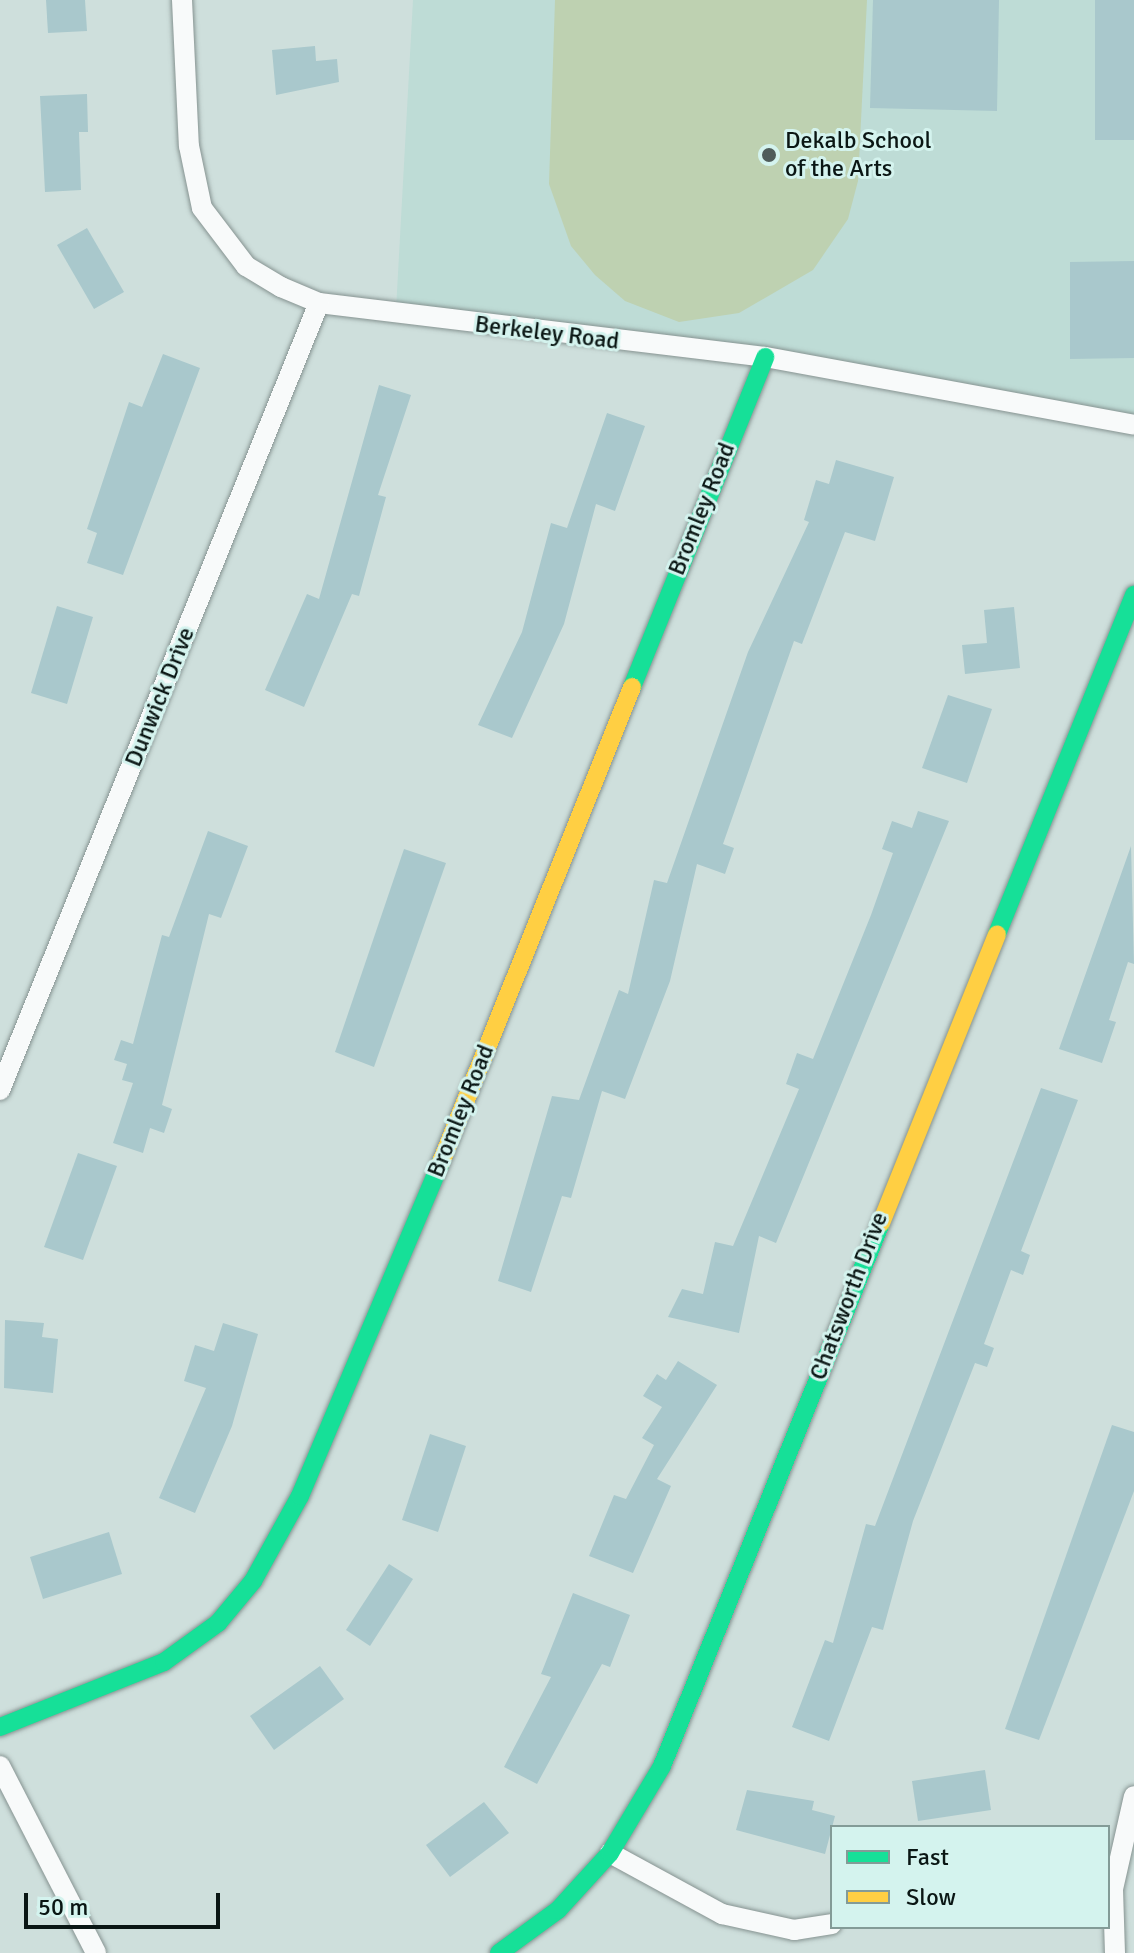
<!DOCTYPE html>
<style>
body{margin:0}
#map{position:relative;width:1134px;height:1953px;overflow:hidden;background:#cedfdc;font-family:Signika,sans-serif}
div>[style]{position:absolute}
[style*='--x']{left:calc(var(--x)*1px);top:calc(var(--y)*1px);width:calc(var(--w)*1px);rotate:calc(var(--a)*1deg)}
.built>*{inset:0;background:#bedcd6}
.green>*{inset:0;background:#bed1b1}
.building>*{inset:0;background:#a9c8cc}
.roads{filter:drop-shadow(0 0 2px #869391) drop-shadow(0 0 2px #869391)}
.street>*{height:20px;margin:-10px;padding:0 10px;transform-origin:10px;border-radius:10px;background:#f8fafa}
.fast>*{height:18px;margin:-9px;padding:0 9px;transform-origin:9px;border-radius:9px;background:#16e098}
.slow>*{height:18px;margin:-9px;padding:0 9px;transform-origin:9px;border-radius:9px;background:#ffcf43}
.dots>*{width:22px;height:22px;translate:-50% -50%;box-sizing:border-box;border:4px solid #d4f3ee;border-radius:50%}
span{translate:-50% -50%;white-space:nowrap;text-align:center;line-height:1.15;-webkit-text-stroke:6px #d4f3ee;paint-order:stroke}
.poi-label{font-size:24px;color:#0a1614}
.left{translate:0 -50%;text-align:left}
.street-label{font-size:24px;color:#0a1614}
.legend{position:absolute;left:830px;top:1825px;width:280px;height:104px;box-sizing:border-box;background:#d4f3ee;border:2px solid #839b97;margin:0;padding:10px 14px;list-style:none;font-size:24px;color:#0a1614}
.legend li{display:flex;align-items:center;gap:16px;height:40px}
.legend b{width:40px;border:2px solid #839b97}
.scale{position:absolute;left:24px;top:1893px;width:196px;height:36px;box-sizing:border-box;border:4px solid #0a1614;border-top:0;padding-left:10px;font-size:24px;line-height:28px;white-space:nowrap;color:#0a1614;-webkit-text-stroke:6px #d4f3ee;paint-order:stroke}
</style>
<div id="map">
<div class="built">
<div style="clip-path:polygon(413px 0,1134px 0,1134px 425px,396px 310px)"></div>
</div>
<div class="green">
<div style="clip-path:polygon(555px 0,867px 0,858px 181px,848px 219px,813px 270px,739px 313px,679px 322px,625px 301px,595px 275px,571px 246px,549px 184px)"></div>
</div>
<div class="building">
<div style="clip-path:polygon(46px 0,85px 0,87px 31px,48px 33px)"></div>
<div style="clip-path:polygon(873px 0,999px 0,997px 111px,870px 108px)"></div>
<div style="clip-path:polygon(1095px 0,1134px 0,1134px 140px,1095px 140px)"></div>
<div style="clip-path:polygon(315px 46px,316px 61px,337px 59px,339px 82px,276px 95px,272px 50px)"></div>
<div style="clip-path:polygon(87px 94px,88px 132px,79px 132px,81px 190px,45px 192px,40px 96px)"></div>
<div style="clip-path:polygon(87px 228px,124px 292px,94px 309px,57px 245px)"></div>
<div style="clip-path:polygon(1134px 261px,1134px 358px,1070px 359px,1070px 262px)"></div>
<div style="clip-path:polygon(163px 354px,200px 368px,123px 575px,87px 563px,97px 533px,87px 529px,129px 402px,142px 407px)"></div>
<div style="clip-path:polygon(379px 385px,411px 395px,378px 495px,386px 497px,359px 596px,352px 594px,304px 707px,265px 690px,307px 594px,319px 599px)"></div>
<div style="clip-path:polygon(607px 413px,645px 426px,615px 511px,596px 504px,564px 624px,512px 738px,478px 725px,522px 632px,551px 523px,567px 528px)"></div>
<div style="clip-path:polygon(836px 460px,894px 477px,875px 541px,845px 532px,802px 644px,794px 641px,723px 844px,734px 848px,725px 874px,697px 864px,670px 981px,625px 1099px,602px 1091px,571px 1198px,562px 1196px,531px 1292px,498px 1281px,552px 1096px,579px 1100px,619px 990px,628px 994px,654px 880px,667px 883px,748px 652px,809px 522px,804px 520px,816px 480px,829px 484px)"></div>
<div style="clip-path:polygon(57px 606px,93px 617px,67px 704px,31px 693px)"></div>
<div style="clip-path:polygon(1014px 607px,1020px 668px,965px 674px,962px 645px,987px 643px,984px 610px)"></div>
<div style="clip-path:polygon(948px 695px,992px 709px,967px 783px,922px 768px)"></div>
<div style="clip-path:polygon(918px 811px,949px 821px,776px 1243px,759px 1236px,739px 1333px,668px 1317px,682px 1289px,703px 1294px,715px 1242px,733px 1246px,799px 1089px,786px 1084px,797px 1053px,813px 1059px,871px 915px,893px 853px,882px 849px,892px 821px,912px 828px)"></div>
<div style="clip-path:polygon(208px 831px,248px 846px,221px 918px,209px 914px,162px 1105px,172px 1109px,164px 1133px,150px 1128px,143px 1153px,113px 1143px,133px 1083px,122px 1080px,127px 1064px,114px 1060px,121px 1040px,133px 1044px,162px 935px,169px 937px)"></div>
<div style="clip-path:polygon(1131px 846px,1134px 964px,1128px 962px,1109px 1020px,1116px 1022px,1102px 1063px,1059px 1049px)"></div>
<div style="clip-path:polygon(404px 849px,446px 863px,374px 1067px,335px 1052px)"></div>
<div style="clip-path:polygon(1041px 1088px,1078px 1100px,1021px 1251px,1030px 1255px,1023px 1275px,1011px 1270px,984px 1344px,994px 1348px,987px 1367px,975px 1363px,913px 1521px,883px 1630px,872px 1627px,829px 1741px,792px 1727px,825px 1640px,833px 1643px,866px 1524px,875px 1526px)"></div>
<div style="clip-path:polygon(78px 1153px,117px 1166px,83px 1260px,44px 1247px)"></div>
<div style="clip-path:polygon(5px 1320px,44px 1323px,42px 1337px,58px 1339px,53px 1393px,4px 1388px)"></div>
<div style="clip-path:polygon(223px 1323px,258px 1334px,232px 1426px,195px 1513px,159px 1498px,206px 1388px,184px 1381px,195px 1345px,214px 1351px)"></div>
<div style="clip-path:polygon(678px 1361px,717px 1385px,657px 1479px,671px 1486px,633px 1573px,589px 1556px,614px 1495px,626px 1499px,654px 1445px,642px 1438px,662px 1407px,643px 1396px,657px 1374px,666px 1380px)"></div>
<div style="clip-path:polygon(1112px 1425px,1134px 1432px,1134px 1491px,1039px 1740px,1005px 1729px)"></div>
<div style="clip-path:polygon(430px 1434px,466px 1446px,438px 1532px,402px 1520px)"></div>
<div style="clip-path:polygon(109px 1532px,122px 1574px,43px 1599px,30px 1557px)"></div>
<div style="clip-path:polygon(389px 1564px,413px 1579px,370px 1646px,346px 1630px)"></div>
<div style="clip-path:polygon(573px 1593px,630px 1615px,610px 1667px,602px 1664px,537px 1784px,504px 1767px,551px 1677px,541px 1674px)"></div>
<div style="clip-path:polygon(320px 1666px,344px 1699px,274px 1750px,250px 1716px)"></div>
<div style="clip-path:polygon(985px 1770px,991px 1810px,918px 1821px,912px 1781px)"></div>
<div style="clip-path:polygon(747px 1790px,814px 1801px,812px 1810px,835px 1816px,825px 1854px,736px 1830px)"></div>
<div style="clip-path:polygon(484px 1802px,509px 1833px,450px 1877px,426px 1845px)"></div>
</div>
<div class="roads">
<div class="street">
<div style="--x:182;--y:0;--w:146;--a:87.3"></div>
<div style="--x:189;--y:146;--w:63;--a:78.2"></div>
<div style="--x:202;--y:208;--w:73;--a:52.8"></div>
<div style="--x:246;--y:266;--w:41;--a:31"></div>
<div style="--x:281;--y:287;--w:41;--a:22.8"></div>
<div style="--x:319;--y:303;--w:449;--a:6.9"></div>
<div style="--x:765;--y:357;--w:375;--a:10.4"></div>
<div style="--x:0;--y:1090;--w:849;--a:-67.94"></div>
<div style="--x:0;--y:1766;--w:210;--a:62.8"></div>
<div style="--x:610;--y:1853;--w:128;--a:28.6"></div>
<div style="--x:722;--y:1914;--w:74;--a:12.5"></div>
<div style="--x:794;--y:1930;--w:38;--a:-9"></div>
<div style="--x:1115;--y:1953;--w:64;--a:-91.8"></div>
<div style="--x:1113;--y:1889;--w:95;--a:-77.3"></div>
</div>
<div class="fast">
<div style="--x:632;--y:687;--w:356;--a:-68"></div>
<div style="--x:997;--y:934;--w:366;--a:-68"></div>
<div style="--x:0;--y:1727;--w:176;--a:-21.6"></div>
<div style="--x:164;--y:1662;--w:67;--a:-35.8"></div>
<div style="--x:218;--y:1623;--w:55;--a:-50.2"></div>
<div style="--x:253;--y:1581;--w:97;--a:-61.1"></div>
<div style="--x:300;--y:1496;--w:363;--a:-67.1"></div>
<div style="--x:499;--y:1953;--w:73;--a:-36.1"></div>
<div style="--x:558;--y:1910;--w:77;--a:-47.6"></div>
<div style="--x:610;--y:1853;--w:101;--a:-59.1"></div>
<div style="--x:662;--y:1766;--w:585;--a:-68.04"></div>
</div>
<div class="slow">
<div style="--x:441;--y:1162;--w:512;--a:-68.09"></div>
<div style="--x:881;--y:1223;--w:311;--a:-68.1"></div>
</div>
</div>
<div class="dots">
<div style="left:769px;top:155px;background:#4f5c5a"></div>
</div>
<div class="poi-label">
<span class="left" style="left:785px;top:155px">Dekalb School<br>of the Arts</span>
</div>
<div class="street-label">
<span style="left:547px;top:333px;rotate:7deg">Berkeley Road</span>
<span style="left:702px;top:509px;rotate:-68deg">Bromley Road</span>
<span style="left:160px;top:697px;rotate:-68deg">Dunwick Drive</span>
<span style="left:461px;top:1111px;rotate:-68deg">Bromley Road</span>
<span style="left:849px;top:1296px;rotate:-69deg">Chatsworth Drive</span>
</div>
<ul class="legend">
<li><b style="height:10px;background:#16e098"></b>Fast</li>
<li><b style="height:10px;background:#ffcf43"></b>Slow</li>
</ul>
<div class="scale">50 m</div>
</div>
